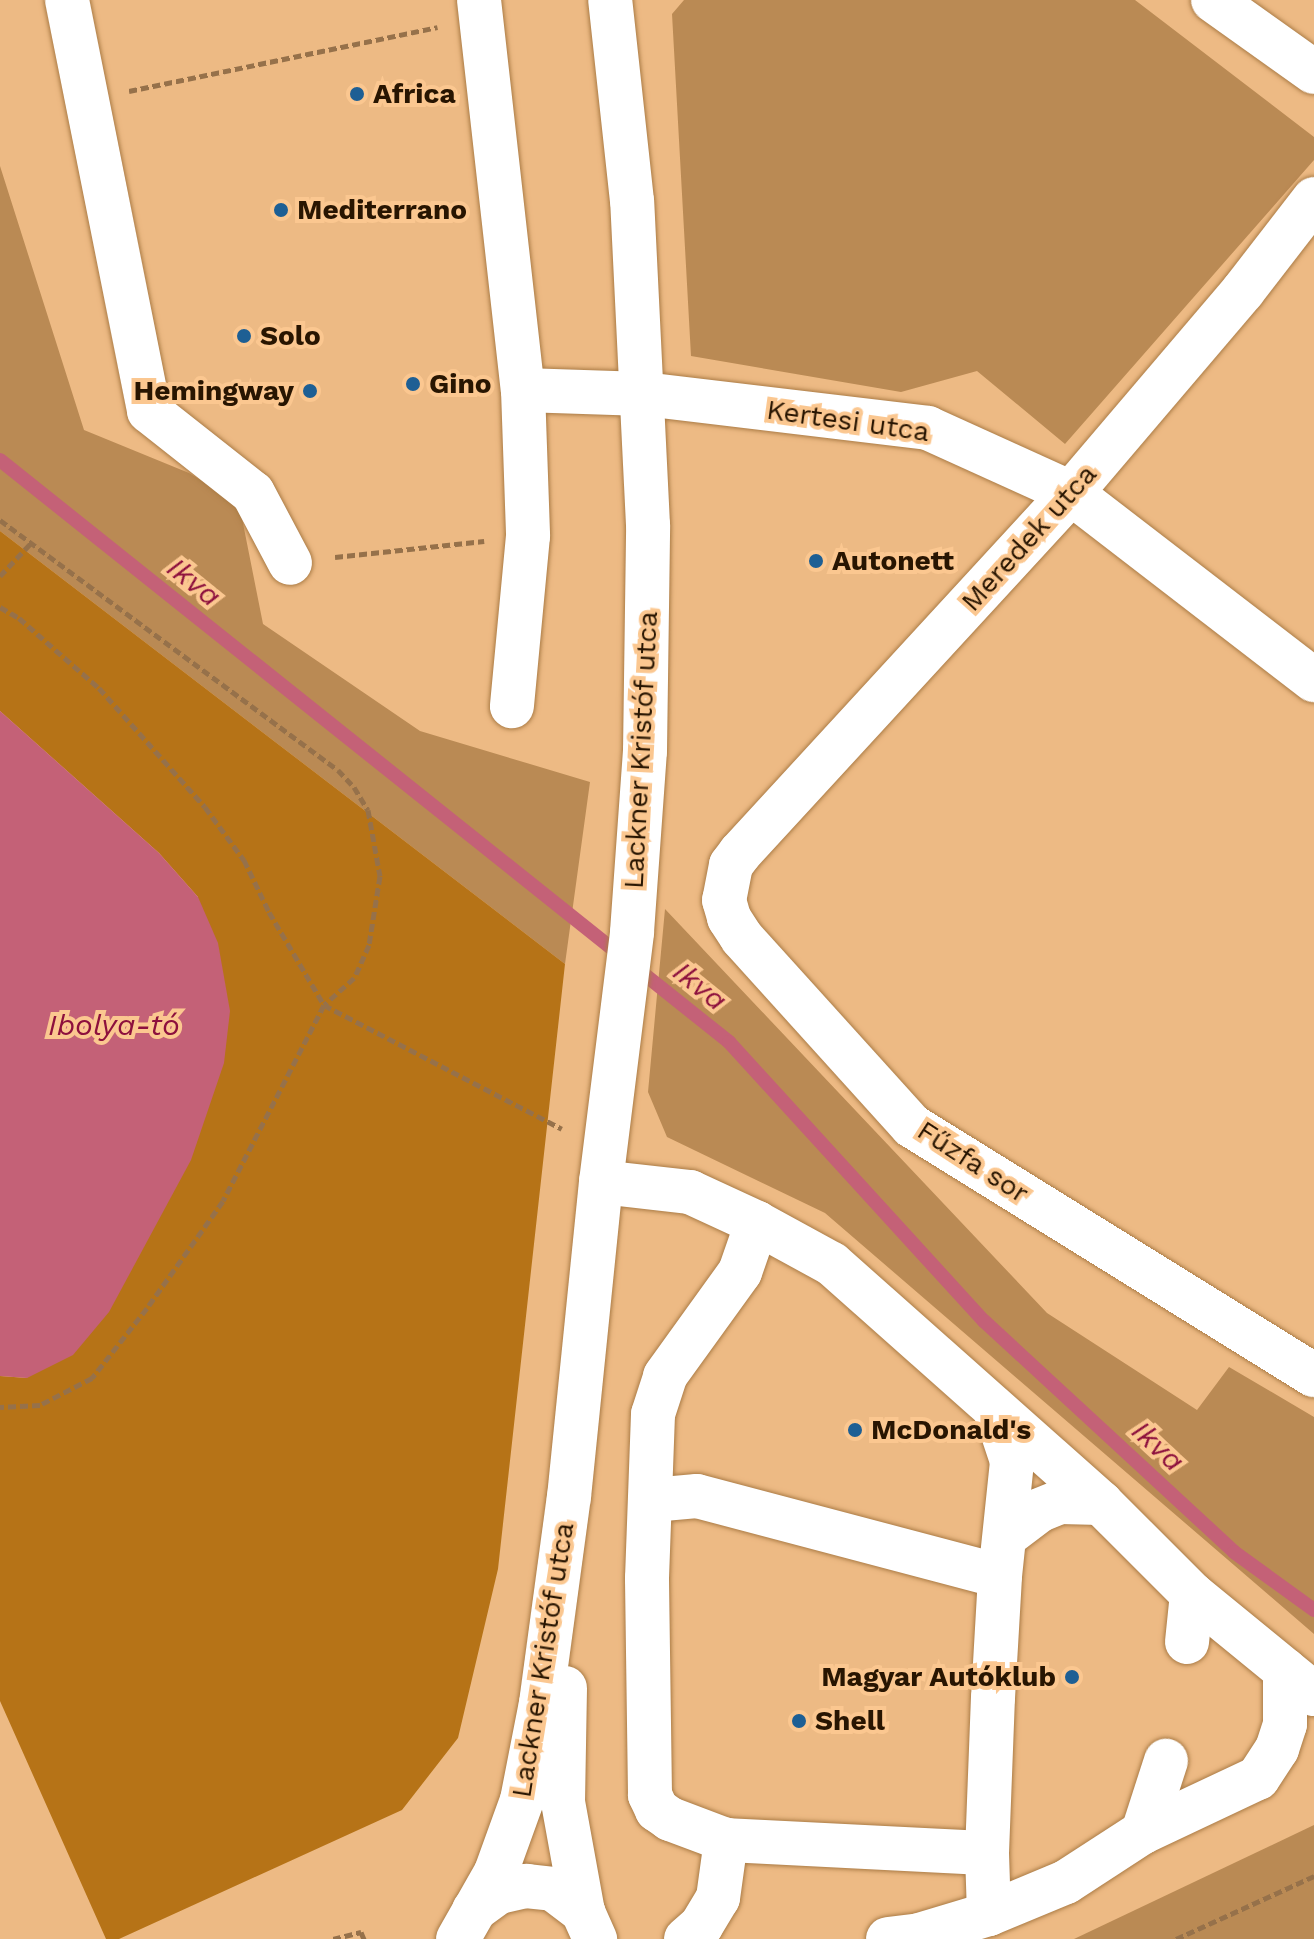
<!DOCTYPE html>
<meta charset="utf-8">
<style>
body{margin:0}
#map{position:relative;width:1314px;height:1939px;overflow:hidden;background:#edba84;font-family:"Work Sans",sans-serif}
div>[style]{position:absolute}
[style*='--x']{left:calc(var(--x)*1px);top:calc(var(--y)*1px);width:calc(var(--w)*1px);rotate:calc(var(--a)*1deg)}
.green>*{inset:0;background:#ba8a54}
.forest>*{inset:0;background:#b67317}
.water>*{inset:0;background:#c46177}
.stream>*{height:14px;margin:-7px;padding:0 7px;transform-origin:7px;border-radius:7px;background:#c46177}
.path>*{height:5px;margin-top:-2.5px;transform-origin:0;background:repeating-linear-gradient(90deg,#96714a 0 8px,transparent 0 12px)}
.roads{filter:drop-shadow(0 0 2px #ab7c46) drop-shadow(0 0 2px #ab7c46)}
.minor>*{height:44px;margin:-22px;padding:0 22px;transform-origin:22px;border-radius:22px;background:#fff}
.dots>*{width:22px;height:22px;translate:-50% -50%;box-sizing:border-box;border:4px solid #fbc790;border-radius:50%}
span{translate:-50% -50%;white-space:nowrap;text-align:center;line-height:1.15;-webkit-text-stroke:8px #fbc790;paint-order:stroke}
.poi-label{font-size:28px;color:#281501;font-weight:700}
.left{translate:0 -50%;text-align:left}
.right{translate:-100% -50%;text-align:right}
.street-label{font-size:28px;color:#281501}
.water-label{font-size:30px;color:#8d103d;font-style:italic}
</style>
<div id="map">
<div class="green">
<div style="clip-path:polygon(684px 0,1135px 0,1314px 137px,1314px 160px,1065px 444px,977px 371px,901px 392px,691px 356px,672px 14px)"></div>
<div style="clip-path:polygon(0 166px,84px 430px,189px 473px,239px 503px,263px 624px,420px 731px,590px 782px,565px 964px,0 531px)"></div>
<div style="clip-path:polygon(665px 909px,1047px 1313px,1197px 1410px,1229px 1367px,1314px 1417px,1314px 1634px,825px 1213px,667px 1137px,648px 1092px)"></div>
<div style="clip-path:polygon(1314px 1825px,1314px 1939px,1074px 1939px)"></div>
</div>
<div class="forest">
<div style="clip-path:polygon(0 531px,565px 964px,498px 1569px,458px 1738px,402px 1810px,119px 1939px,106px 1939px,0 1701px,0 1376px,27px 1378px,198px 897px,159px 853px,0 711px)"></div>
</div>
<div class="water">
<div style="clip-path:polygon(0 711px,159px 853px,198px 897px,218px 943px,230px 1011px,224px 1063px,191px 1160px,109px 1312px,73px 1355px,27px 1378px,0 1376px)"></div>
</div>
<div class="stream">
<div style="--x:0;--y:460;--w:933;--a:38.6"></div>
<div style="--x:729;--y:1042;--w:378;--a:47.6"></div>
<div style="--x:984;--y:1321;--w:340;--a:42.7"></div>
<div style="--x:1234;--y:1552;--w:99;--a:35.9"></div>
</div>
<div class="path">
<div style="--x:129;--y:91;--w:315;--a:-11.7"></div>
<div style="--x:0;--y:520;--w:420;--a:36.5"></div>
<div style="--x:338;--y:770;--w:23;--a:47"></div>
<div style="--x:354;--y:787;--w:27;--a:59"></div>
<div style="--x:368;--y:810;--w:67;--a:79.7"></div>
<div style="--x:380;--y:876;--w:70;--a:99.1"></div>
<div style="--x:369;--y:945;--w:36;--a:114"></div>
<div style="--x:354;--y:978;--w:40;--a:138"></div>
<div style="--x:324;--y:1005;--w:220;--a:117.3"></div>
<div style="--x:223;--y:1201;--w:131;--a:125.4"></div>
<div style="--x:147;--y:1308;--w:89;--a:128.2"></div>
<div style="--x:92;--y:1378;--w:59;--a:152.6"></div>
<div style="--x:40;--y:1405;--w:40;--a:177.1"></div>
<div style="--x:335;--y:557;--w:150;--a:-6.1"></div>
<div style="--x:0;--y:576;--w:45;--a:-46.8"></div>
<div style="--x:0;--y:607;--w:22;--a:30"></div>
<div style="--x:19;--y:618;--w:106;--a:41.2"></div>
<div style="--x:99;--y:688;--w:159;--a:48.3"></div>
<div style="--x:205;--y:807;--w:66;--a:53.7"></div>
<div style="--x:244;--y:860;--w:58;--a:64.3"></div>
<div style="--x:269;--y:912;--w:108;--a:59.4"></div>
<div style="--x:324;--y:1005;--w:268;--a:27.5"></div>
<div style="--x:333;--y:1939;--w:29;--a:-14"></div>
<div style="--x:361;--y:1932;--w:8;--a:67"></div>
<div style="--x:1176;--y:1939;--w:152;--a:-24.5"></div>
</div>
<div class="roads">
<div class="minor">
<div style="--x:67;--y:0;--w:419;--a:78.7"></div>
<div style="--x:149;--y:411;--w:132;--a:38.3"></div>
<div style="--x:253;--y:493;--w:79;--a:62.1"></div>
<div style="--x:479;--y:0;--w:392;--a:83.6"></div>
<div style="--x:523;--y:390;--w:146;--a:88"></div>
<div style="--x:528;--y:536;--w:171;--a:95.4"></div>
<div style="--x:1213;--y:0;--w:124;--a:35.5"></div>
<div style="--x:1314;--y:199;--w:116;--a:127.7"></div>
<div style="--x:1243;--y:291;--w:265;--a:130.4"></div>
<div style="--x:1071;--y:493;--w:489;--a:132.6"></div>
<div style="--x:740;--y:853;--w:15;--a:127"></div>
<div style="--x:731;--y:865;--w:36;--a:101"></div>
<div style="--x:724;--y:900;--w:19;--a:74"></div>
<div style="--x:729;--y:918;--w:24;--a:57"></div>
<div style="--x:742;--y:938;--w:253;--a:47.9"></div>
<div style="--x:912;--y:1126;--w:473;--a:31.8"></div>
<div style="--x:523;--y:390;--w:121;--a:1.9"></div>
<div style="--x:644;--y:394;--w:286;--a:6.8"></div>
<div style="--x:928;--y:428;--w:157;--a:24.4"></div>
<div style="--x:1071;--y:493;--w:307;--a:37.6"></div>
<div style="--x:601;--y:1182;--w:90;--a:6.4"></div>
<div style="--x:690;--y:1192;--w:74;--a:24.8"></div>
<div style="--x:757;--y:1223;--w:85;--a:28.7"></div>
<div style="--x:832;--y:1264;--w:360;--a:41.6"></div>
<div style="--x:1101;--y:1503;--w:129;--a:45"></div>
<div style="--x:1192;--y:1594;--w:158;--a:39.3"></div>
<div style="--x:652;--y:1500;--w:45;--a:-5.1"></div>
<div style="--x:697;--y:1496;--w:313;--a:14.8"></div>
<div style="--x:1007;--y:1535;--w:41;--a:-37.1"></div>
<div style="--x:1040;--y:1510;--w:22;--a:-22"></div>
<div style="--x:1060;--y:1502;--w:41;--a:1.4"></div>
<div style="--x:1187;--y:1642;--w:48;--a:-84.1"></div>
<div style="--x:565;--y:1688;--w:114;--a:91"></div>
<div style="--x:563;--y:1802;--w:112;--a:79.7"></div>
<div style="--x:583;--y:1912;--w:30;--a:66"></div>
<div style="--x:1143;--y:1832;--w:75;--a:-72.1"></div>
<div style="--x:726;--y:1840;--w:261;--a:2.9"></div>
<div style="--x:474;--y:1910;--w:31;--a:-36"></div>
<div style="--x:499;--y:1892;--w:28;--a:-13"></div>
<div style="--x:526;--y:1886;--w:27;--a:6"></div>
<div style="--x:553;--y:1889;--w:38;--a:37"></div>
<div style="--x:989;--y:1914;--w:83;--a:-22.6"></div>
<div style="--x:1066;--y:1882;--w:92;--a:-33"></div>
<div style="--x:1143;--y:1832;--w:127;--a:-25.2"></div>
<div style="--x:1258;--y:1778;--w:35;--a:-57"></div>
<div style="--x:1277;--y:1749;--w:26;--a:-72"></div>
<div style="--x:1285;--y:1724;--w:54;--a:-90"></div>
<div style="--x:458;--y:1939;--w:77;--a:-60.4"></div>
<div style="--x:496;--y:1872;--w:77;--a:-70.1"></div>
<div style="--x:522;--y:1800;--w:99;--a:-78.9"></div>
<div style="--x:541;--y:1703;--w:208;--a:-82.3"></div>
<div style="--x:569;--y:1497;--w:317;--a:-84.2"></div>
<div style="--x:601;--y:1182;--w:252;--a:-82.9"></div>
<div style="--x:632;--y:932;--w:181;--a:-85.9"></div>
<div style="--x:645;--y:751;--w:226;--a:-89.2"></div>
<div style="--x:648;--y:525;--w:324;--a:-92.8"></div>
<div style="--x:632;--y:201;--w:202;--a:-96.2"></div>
<div style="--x:686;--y:1939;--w:20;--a:-41"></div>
<div style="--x:701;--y:1926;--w:33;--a:-59"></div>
<div style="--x:718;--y:1898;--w:59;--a:-82.1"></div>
<div style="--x:726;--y:1840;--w:60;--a:-159.4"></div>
<div style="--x:670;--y:1819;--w:16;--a:-145"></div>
<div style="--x:657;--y:1810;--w:17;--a:-115"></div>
<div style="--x:650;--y:1795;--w:217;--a:-90.8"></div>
<div style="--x:647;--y:1578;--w:164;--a:-87.9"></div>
<div style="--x:653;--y:1414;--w:40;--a:-72"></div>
<div style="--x:665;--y:1376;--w:128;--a:-54.2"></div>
<div style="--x:740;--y:1272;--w:52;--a:-70.9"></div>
<div style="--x:888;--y:1939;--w:31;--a:-7"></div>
<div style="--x:919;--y:1935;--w:73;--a:-16.7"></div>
<div style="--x:989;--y:1914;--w:61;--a:-91.9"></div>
<div style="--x:987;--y:1853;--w:155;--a:-87.8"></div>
<div style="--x:993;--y:1698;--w:122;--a:-86.7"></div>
<div style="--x:1000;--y:1576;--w:116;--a:-84"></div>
<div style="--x:1012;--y:1461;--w:54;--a:-108.4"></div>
</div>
</div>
<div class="dots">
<div style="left:357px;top:94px;background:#1e5f94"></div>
<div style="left:281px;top:210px;background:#1e5f94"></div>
<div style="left:244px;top:336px;background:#1e5f94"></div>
<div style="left:413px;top:384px;background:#1e5f94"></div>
<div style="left:310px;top:391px;background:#1e5f94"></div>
<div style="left:816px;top:561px;background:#1e5f94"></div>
<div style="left:855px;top:1430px;background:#1e5f94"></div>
<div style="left:1072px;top:1677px;background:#1e5f94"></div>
<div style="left:799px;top:1721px;background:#1e5f94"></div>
</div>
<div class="poi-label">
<span class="left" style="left:373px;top:94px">Africa</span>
<span class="left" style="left:297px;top:210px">Mediterrano</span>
<span class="left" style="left:260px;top:336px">Solo</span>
<span class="left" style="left:429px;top:384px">Gino</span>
<span class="right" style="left:294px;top:391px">Hemingway</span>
<span class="left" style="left:832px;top:561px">Autonett</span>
<span class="left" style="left:871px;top:1430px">McDonald's</span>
<span class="right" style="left:1056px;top:1677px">Magyar Autóklub</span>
<span class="left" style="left:815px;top:1721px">Shell</span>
</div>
<div class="street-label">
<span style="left:848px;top:421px;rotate:8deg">Kertesi utca</span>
<span style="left:1029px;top:538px;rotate:-48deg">Meredek utca</span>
<span style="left:641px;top:750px;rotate:-87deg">Lackner Kristóf utca</span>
<span style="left:973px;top:1162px;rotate:33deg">Fűzfa sor</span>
<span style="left:543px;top:1660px;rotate:-81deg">Lackner Kristóf utca</span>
</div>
<div class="water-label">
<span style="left:194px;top:582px;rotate:39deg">Ikva</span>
<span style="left:700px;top:986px;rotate:39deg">Ikva</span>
<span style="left:114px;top:1025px">Ibolya-tó</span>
<span style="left:1158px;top:1446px;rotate:43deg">Ikva</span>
</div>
</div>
